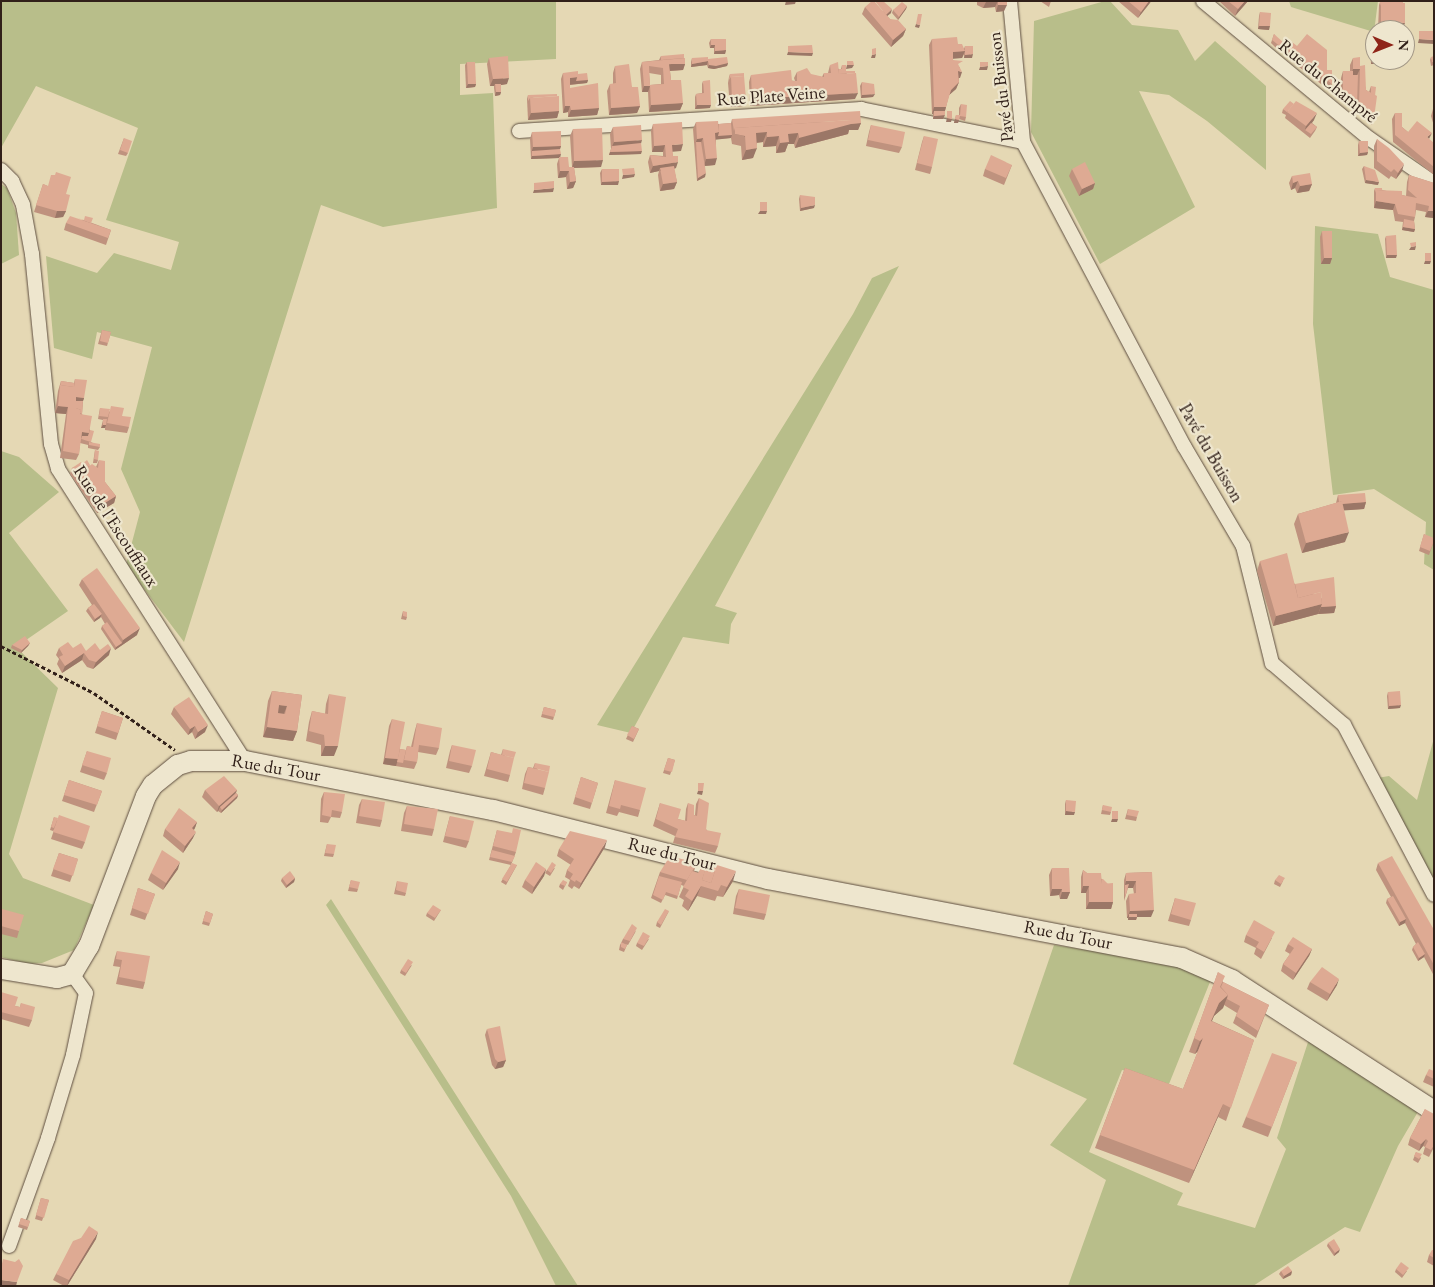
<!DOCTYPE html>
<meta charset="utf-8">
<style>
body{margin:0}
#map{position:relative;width:1435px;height:1287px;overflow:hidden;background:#e5d8b4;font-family:"EB Garamond",serif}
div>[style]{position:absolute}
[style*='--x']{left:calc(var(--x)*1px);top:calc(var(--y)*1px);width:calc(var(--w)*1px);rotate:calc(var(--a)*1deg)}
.green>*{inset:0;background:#b8be8a}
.path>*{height:2.5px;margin-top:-1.25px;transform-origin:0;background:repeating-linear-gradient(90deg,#312019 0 4px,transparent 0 6.5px)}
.roads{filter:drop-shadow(0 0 1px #5e4e40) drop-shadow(0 0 1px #5e4e40)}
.street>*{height:14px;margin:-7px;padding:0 7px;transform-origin:7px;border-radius:7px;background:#eee6ce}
.secondary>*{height:20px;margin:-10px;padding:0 10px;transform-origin:10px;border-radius:10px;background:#eee6ce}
.wall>*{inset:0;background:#bf927e}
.shaded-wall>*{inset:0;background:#9b7767}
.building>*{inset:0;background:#deaa93}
span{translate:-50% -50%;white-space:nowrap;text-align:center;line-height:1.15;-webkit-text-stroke:4.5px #eee6ce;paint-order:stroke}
.street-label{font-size:18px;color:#312019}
.frame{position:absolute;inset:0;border:2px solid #312019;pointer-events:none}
.north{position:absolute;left:1365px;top:20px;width:50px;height:50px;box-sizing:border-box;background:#eee6ce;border:1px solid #a29786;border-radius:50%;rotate:91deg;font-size:14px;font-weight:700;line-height:20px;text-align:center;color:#312019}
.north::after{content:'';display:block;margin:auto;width:18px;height:22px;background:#8f2418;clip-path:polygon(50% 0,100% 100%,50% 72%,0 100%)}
</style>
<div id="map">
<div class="green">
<div style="clip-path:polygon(1px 1px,556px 1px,556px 59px,460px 64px,460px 95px,493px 93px,497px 208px,383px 227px,321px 205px,184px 642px,126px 565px,140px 512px,121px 469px,152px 347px,97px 332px,92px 359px,54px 348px,46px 256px,97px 273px,114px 253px,171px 270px,179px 242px,106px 220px,138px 128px,36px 86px,1px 148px)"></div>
<div style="clip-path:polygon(1105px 1px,1110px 1px,1132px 25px,1178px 30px,1195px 61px,1215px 41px,1266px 86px,1266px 170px,1207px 121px,1169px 95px,1139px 91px,1195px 207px,1100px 264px,1031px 132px,1034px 21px)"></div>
<div style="clip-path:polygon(1289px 1px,1378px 1px,1374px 32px,1291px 7px)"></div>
<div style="clip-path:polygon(1px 184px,7px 188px,16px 213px,19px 255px,1px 264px)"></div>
<div style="clip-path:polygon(1315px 226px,1378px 234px,1390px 277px,1434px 290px,1434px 570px,1424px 564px,1426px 522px,1374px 489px,1333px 495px,1313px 324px)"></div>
<div style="clip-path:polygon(899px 266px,715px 606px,737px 613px,731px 624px,729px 644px,683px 637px,631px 733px,597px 725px,853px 314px,872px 278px)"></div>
<div style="clip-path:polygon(1px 451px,19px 457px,59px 492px,9px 533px,68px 611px,16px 647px,58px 688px,9px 854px,23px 878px,94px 905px,74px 950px,42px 963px,28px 964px,1px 957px)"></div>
<div style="clip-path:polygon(1434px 738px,1434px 885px,1377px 778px,1389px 776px,1417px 800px)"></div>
<div style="clip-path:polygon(331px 899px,578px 1286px,556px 1286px,511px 1196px,326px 905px)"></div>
<div style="clip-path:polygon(1054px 945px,1176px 963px,1212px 977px,1169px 1084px,1122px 1070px,1089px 1152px,1183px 1193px,1177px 1205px,1255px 1228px,1286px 1149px,1277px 1138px,1309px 1039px,1419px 1110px,1398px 1146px,1360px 1232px,1345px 1227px,1253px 1286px,1068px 1286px,1106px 1180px,1050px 1145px,1087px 1099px,1013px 1064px)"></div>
</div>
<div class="path">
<div style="--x:1;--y:646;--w:104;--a:26.8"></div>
<div style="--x:94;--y:693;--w:99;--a:35.1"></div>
</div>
<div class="roads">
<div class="street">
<div style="--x:1010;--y:1;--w:142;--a:84.7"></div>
<div style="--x:1023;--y:142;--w:344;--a:62.1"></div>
<div style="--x:1184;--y:446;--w:116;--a:59.5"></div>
<div style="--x:1243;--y:546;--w:121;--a:76.1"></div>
<div style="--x:1272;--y:663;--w:95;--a:40.7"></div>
<div style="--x:1344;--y:725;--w:192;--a:62.1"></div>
<div style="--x:1203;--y:1;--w:217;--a:39.6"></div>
<div style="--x:1370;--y:139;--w:78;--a:34.5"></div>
<div style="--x:519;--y:131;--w:343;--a:-3.7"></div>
<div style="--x:861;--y:109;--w:165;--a:11.5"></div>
<div style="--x:1;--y:170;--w:16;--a:45"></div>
<div style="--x:12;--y:181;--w:26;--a:65"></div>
<div style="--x:23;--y:205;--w:50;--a:79.6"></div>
<div style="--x:32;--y:254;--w:191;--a:84.3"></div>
<div style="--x:51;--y:444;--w:26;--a:74"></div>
<div style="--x:58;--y:469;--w:347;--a:57.4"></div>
<div style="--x:9;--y:1246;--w:115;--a:-70.1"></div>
<div style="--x:48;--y:1138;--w:87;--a:-73.2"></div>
<div style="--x:73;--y:1055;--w:63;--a:-78.2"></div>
<div style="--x:86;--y:993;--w:24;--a:-126"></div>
</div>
<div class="secondary">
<div style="--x:1;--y:969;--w:57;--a:9.1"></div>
<div style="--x:57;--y:978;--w:16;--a:-15"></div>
<div style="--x:72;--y:974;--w:33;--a:-59"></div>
<div style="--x:89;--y:946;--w:160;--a:-69.2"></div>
<div style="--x:146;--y:796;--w:13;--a:-58"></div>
<div style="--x:153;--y:785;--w:32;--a:-39"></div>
<div style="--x:178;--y:765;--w:14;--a:-17"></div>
<div style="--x:191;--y:761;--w:54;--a:0"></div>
<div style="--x:245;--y:761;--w:253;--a:11.2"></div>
<div style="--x:493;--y:810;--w:284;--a:14.1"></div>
<div style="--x:768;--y:879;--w:421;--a:10.8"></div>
<div style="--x:1182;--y:958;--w:55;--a:23.7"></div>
<div style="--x:1232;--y:980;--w:241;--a:33"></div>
</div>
</div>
<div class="wall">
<div style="clip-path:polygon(977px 1px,1007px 1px,1004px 11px,996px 12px,995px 7px,983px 8px,977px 5px)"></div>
<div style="clip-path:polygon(1040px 1px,1051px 1px,1049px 7px)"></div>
<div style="clip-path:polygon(1118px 1px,1151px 1px,1138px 18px)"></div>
<div style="clip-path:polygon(1219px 1px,1248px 1px,1235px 16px)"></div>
<div style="clip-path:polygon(1380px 2px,1402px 30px,1387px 29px,1387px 30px,1378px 30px,1379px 5px)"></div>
<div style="clip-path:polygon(907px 6px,906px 9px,898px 20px,892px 13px,893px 10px)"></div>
<div style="clip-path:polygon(865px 7px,891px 13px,887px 16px,890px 19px,906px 29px,903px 36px,891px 47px,862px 14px)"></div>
<div style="clip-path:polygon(1260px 12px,1269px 30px,1258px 29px,1259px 16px)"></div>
<div style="clip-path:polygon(1274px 34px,1283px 47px,1279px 51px,1271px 43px)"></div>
<div style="clip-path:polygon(711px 39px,726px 50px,725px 54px,714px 54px,714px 48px,710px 48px,709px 43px)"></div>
<div style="clip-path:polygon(932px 39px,958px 44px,964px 49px,965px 46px,972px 58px,964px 58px,964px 54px,962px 58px,953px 58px,953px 60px,960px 68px,960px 78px,959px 78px,959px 82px,956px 89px,949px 95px,943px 119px,933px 119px,933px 114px,932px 114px,929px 45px)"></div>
<div style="clip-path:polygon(1371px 45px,1375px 64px,1371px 64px,1370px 49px)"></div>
<div style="clip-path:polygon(1297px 46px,1327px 70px,1332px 84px,1330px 91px,1285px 56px,1288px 49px)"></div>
<div style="clip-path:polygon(evenodd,661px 56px,684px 58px,685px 64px,683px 70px,670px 71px,671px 80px,683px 103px,680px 110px,649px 112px,648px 92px,642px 92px,640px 69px,642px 62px,659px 60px,661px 56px,649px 73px,661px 75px,661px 84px,650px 85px,649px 73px)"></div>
<div style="clip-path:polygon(1431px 57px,1434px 65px,1431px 66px,1430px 60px)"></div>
<div style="clip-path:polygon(489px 58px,507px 84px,501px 85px,501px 92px,500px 95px,495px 96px,494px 88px,494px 86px,490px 86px,487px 64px)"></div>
<div style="clip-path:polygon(692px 58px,708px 59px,728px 63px,727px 66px,714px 69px,708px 68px,707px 65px,691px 67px,691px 62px)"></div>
<div style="clip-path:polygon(1353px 58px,1360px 66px,1366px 90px,1369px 92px,1371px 86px,1375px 96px,1374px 118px,1372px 125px,1357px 113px,1357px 106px,1355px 111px,1340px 100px,1341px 78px,1343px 71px,1350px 71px,1350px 65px)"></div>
<div style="clip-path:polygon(467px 62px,476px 84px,475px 87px,466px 88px,465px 65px)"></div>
<div style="clip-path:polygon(830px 65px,839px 69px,841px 69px,842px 65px,846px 71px,855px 99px,750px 106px,749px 82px,751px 75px,795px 81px,794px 78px,797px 72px,822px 77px,824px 73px,828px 73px)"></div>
<div style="clip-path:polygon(615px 66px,632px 87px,640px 106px,637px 113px,609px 115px,607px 91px,610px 84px,613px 84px,613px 73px)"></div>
<div style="clip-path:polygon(563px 73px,578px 74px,588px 80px,587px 83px,570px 85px,570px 88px,599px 108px,597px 115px,568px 117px,568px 112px,563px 113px,561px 79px)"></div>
<div style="clip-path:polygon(730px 74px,744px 106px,730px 107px,728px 83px,729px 77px)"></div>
<div style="clip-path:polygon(703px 81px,710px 108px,695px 109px,695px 97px,696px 94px,702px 93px,702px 84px)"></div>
<div style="clip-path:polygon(862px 82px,873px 97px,861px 98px,860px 86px)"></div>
<div style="clip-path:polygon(528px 95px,559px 111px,557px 118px,528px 120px,527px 99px)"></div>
<div style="clip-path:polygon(961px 104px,966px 117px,965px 121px,959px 119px,958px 123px,954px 123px,956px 115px,959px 115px,959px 108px)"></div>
<div style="clip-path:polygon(1283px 109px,1314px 120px,1312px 123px,1317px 127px,1315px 131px,1310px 138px,1285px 118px,1286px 115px,1282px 113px)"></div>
<div style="clip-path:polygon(1433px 109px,1434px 109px,1434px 126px,1431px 116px)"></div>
<div style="clip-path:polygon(1395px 113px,1402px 127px,1408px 132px,1434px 143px,1434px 175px,1393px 142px,1392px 119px)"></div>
<div style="clip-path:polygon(732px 119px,861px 123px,858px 130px,849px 130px,848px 134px,795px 148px,794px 144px,788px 144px,785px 152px,776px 153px,776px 146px,763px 147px,763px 142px,757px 143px,753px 158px,742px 160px,741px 146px,732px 144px,731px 138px,716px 139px,715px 165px,705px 166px,705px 177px,697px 181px,693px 129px,696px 122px,719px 124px,731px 123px)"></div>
<div style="clip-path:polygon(653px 124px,681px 151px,672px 151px,673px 156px,676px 168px,674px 169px,677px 182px,674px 189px,660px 191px,658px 175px,659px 171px,650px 173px,648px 162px,650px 155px,663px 156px,663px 152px,652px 152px,651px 131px)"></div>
<div style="clip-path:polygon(871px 125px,902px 147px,899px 153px,866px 146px,869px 132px)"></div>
<div style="clip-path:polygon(613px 127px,641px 143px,641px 154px,609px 155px,611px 149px,610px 134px)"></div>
<div style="clip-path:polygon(573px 129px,601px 167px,574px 168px,576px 181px,573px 188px,567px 189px,566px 177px,558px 178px,557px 164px,559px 158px,531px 159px,530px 139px,532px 132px,561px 146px,560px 149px,560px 157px,569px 167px,572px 167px,570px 136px)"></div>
<div style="clip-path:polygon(924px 136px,932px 167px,930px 174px,915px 170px,922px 142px)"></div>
<div style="clip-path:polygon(124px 138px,128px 153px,126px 156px,118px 154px)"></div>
<div style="clip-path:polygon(1377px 139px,1402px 171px,1396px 179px,1391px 176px,1389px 179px,1374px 168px,1374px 146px)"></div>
<div style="clip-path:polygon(1359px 141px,1368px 152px,1367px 155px,1358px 156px,1358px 145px)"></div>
<div style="clip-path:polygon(1012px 165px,1004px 185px,983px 176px,985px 169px)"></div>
<div style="clip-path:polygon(1364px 166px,1378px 185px,1365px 183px,1362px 169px)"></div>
<div style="clip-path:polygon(602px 169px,618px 185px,601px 185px,600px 173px)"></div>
<div style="clip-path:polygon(1072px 169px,1095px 183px,1093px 189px,1079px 196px,1069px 176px)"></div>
<div style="clip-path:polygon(1409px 175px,1434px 183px,1434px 218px,1425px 217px,1426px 212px,1416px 210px,1415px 217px,1414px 221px,1415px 229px,1414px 232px,1402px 230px,1403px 222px,1395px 221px,1393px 210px,1374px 208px,1374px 191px,1375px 188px,1406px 196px,1407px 182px)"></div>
<div style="clip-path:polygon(1292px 176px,1312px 184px,1309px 191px,1297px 193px,1295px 188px,1291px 190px,1289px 183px)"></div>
<div style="clip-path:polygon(43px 184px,66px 194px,66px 211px,63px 217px,55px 218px,34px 212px)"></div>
<div style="clip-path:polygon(800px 195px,814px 208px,800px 211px,799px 199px)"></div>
<div style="clip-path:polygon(84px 220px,111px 230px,106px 245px,64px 230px,66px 223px)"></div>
<div style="clip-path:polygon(1322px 231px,1332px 258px,1330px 264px,1321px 264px,1320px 237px)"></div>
<div style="clip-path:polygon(1386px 236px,1396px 258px,1386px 258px,1385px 239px)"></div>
<div style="clip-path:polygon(102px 330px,111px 332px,107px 346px,98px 344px)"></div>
<div style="clip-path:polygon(75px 379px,84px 398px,83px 401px,82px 414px,90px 430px,91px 442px,100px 447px,98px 450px,88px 448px,88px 445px,80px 443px,79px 454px,76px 460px,60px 458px,66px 414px,55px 413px,58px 391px,61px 381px,74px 383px)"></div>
<div style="clip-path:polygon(100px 408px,122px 416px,129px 427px,127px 433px,105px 430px,105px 428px,101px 428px,103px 420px,98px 419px)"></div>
<div style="clip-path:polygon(95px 450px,98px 460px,97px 463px,93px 463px)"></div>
<div style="clip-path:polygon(99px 460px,105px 482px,116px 496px,114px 503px,97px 513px,70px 474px,72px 468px,82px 464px,96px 467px)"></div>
<div style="clip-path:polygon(1338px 495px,1366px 502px,1364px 509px,1344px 510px,1345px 542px,1302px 553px,1294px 524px,1298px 514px,1336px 503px)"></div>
<div style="clip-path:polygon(1424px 534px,1434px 541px,1429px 555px,1419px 551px)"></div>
<div style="clip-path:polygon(1260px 561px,1295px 584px,1336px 606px,1334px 613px,1318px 614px,1273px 626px,1257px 571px)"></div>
<div style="clip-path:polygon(82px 579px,137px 635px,115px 650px,101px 629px,102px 626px,105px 624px,101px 617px,94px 622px,86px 611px,88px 608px,92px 605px,79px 585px)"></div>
<div style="clip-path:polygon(403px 611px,407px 617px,406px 620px,401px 619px)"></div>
<div style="clip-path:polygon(30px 643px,28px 646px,21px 653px,11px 648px,12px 645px)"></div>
<div style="clip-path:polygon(59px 648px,73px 648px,86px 651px,100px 650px,109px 655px,93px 669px,87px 667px,82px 660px,62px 673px,57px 664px,59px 659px,56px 655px)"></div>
<div style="clip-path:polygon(272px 691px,302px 695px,297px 731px,293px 741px,263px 737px,268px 701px)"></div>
<div style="clip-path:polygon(1388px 692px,1400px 708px,1388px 709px,1387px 696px)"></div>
<div style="clip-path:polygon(329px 694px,334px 756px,321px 756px,321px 745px,306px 741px,309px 722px,312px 711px,325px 714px,326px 704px)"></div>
<div style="clip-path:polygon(174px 707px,205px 732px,195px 739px,192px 732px,188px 735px,171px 714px)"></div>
<div style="clip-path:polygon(544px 707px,556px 710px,553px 720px,541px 717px)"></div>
<div style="clip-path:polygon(102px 711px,123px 718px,116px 740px,95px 733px)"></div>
<div style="clip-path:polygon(392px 719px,400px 749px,406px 750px,407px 746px,411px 747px,415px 730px,417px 723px,439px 748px,436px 755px,418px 752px,417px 762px,414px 769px,383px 764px,389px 726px)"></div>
<div style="clip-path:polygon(632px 726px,639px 729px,633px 742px,626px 739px)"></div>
<div style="clip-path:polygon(452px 745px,472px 766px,469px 773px,446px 768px,450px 751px)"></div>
<div style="clip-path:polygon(503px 749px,510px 775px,508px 782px,484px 776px,491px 752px,501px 755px)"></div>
<div style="clip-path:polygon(87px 751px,107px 773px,104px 780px,80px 772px)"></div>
<div style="clip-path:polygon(668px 758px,675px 760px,670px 775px,663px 773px)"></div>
<div style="clip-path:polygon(535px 763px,545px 788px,543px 795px,522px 789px,525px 774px,528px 767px,533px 768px)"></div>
<div style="clip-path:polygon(581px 777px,598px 783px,590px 809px,573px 804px)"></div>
<div style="clip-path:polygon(69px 780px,102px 791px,94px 812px,62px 801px)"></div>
<div style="clip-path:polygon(615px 780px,640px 810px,638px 817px,619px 812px,617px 816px,606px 813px)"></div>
<div style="clip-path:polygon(205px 790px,237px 790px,236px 793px,238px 795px,237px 798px,221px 813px,218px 811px,217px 812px,202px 797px)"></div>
<div style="clip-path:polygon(324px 792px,342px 812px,340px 818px,331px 817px,328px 823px,320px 822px,321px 799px)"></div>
<div style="clip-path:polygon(699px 798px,706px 829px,718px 846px,715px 853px,673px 843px,675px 836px,653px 826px,660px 803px,678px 819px,685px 821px,686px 809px,688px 803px,694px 815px,695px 815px,696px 804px)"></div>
<div style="clip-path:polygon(362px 799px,382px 820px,380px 827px,356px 823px,359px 805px)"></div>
<div style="clip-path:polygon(1066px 800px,1074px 815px,1065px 815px,1065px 804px)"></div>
<div style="clip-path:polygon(1103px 805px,1111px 812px,1110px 815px,1101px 814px)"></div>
<div style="clip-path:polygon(407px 806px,434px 829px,432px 836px,401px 831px,404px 813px)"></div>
<div style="clip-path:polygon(1128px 809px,1137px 817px,1136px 821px,1125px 819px)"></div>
<div style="clip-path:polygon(450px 816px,469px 841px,466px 848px,443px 842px)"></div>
<div style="clip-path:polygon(54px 817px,85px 842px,82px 849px,51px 839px,54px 830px,53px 831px,50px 830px)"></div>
<div style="clip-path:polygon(197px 822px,194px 830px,193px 838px,183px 853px,163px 836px,165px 829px)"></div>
<div style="clip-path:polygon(497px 830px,516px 852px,511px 865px,517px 865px,506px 885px,501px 882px,511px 865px,489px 860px)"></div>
<div style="clip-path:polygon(327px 844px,334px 854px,333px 857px,324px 856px)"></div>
<div style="clip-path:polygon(605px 847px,579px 889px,574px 886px,572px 889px,568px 886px,570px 880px,565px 877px,567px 870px,571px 865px,557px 856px,559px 849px)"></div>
<div style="clip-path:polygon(59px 853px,78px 859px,70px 882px,51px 876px)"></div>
<div style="clip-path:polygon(697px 863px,694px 871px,698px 873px,706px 866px,733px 881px,723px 897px,717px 896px,715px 901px,697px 896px,688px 911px,682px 906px,684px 900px,679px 897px,684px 886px,681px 885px,677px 899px,665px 895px,661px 903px,651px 898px,660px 872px)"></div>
<div style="clip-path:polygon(1378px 863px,1434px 930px,1434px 976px,1424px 957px,1418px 961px,1412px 950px,1413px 947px,1416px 944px,1405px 923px,1399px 926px,1386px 903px,1387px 899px,1391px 897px,1376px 870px)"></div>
<div style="clip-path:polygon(555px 868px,550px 876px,545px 873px,547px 870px)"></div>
<div style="clip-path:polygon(1052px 868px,1070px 892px,1067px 899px,1060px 899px,1059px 895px,1050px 896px,1049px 875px)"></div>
<div style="clip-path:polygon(178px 869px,163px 890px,148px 880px,151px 873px)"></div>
<div style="clip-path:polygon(546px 869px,544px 876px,532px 894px,522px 887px,525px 880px)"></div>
<div style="clip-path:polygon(1083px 870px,1087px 873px,1102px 879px,1113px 902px,1111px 909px,1086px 909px,1086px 893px,1081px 893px,1081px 877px)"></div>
<div style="clip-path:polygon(1152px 872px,1151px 917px,1137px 917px,1136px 920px,1128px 920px,1128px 918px,1127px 918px,1126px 901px,1129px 894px,1134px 894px,1133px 888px,1128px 888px,1124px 901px,1124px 880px,1126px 873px)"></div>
<div style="clip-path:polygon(282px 878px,295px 878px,294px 882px,286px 888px,281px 881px)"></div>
<div style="clip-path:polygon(351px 880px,358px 889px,357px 892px,348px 891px)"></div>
<div style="clip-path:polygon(1275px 880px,1283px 881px,1280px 887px,1274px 884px)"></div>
<div style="clip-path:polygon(397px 881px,406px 893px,405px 896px,394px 894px)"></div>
<div style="clip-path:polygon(567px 882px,563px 890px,559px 887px,560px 884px)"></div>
<div style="clip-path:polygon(138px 888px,155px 894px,145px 920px,130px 915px)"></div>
<div style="clip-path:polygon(739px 889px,766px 914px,764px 920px,733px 914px,736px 896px)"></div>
<div style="clip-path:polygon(1175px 898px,1191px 920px,1189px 926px,1168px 921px)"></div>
<div style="clip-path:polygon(1px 910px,19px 931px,17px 938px,1px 934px)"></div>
<div style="clip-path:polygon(441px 910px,439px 913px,434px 921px,426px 916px,427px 913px)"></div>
<div style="clip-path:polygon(206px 911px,213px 914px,209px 926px,202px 924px)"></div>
<div style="clip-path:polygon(669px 911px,660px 928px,656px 926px,657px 922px)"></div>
<div style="clip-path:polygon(636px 931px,628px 945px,625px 944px,627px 945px,624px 952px,619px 950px,620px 945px,623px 939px)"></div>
<div style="clip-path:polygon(1246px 935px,1272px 938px,1261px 959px,1254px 954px,1256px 948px,1244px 942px)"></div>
<div style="clip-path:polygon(649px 939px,642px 950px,636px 946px,637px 943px)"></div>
<div style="clip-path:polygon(1288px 944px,1312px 949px,1309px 956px,1293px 980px,1281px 971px,1283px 964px,1290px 954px,1285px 951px)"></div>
<div style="clip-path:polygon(117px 951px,145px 982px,143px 989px,116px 984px,120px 967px,113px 966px,115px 957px)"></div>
<div style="clip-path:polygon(412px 965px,405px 976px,400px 973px,401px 970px)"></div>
<div style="clip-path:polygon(1218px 972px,1223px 982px,1269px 1005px,1256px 1038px,1233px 1023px,1237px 1013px,1224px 1005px,1223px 1008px,1214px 1016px,1212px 1021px,1254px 1040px,1226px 1121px,1218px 1117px,1189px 1183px,1095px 1148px,1125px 1068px,1183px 1089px,1198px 1051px,1195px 1054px,1189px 1052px)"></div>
<div style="clip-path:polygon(1310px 982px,1337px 985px,1327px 1001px,1307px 989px)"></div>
<div style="clip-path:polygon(1px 992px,15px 1006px,20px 1007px,21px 1003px,32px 1020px,29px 1027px,1px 1019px)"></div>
<div style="clip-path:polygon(487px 1029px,506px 1060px,503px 1067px,495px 1069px,492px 1065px,485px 1035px)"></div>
<div style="clip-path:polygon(1297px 1062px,1268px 1137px,1242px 1127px,1246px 1117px)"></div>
<div style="clip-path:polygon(1434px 1071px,1434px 1087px,1423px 1082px,1426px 1075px)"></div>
<div style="clip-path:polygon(1425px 1109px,1434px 1147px,1429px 1157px,1423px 1154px,1425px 1147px,1423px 1146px,1419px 1151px,1408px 1145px,1410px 1138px)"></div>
<div style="clip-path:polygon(1416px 1152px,1421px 1158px,1418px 1163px,1413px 1160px)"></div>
<div style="clip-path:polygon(41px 1198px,49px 1200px,42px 1221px,35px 1219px)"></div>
<div style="clip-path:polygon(21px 1218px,30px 1221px,27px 1230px,18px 1227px)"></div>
<div style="clip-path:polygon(81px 1238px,96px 1239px,67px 1286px,64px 1286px,53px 1280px,56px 1274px)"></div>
<div style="clip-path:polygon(1328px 1243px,1339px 1252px,1334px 1256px,1327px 1246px)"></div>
<div style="clip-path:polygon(1434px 1250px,1434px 1266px,1427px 1262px,1429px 1255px)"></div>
<div style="clip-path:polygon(1396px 1269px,1407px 1271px,1402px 1278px,1395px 1272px)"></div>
<div style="clip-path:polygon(1281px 1271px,1292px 1271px,1291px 1275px,1283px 1279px,1279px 1274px)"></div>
</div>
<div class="shaded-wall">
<div style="clip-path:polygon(786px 1px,796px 1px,795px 4px,785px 5px)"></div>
<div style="clip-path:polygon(998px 1px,995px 7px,983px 8px,986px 2px)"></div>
<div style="clip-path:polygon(1149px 1px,1151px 1px,1150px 3px,1138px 18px,1141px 12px)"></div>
<div style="clip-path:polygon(1245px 1px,1248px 1px,1235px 16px,1238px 9px)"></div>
<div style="clip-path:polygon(998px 5px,1007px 5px,1004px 11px,996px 12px)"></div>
<div style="clip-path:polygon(907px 6px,906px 9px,898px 20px,899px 17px)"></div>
<div style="clip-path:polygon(892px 9px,891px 13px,882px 20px,883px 17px)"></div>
<div style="clip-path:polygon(1388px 22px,1405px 23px,1402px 30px,1387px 29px,1387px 30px,1380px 30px,1381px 27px)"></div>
<div style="clip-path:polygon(916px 24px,920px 25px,919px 28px,915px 27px)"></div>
<div style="clip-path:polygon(1259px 26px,1270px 26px,1269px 30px,1258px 29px)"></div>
<div style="clip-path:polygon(906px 29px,903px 36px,891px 47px,893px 40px)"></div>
<div style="clip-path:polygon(1419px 39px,1434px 40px,1434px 44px,1418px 43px)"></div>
<div style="clip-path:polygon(711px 45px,715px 45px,714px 48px,710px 48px)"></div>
<div style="clip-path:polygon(726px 50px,725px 54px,714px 54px,715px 51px)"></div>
<div style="clip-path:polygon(965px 51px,962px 58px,951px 59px,953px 52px)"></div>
<div style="clip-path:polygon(788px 52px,813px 53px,812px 56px,787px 55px)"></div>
<div style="clip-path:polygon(876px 54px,875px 58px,871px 58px,872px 55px)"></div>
<div style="clip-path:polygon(973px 54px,972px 58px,964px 58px,965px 55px)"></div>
<div style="clip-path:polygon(1372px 60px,1376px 60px,1375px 64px,1371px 64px)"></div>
<div style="clip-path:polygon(683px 61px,685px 64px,683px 70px,667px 71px,669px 66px,660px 67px)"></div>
<div style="clip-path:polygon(708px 61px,707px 65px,691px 67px,692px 64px)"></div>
<div style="clip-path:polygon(728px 63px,727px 66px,714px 69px,708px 68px,709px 65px)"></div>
<div style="clip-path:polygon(847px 65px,854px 65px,852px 68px,846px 69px)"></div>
<div style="clip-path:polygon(988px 66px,987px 70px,979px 70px,980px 67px)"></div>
<div style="clip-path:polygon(1353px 69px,1360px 69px,1357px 75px,1351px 76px)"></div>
<div style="clip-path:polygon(958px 71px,962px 72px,960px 78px,956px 78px)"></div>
<div style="clip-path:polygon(578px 77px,588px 80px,587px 83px,567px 85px,570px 78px)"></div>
<div style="clip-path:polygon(509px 78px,507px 84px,495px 86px,495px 84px,494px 86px,490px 86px,493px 79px)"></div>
<div style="clip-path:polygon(959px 82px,956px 89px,948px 96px,951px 90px)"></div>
<div style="clip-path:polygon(468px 84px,476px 84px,475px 87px,466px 88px)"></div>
<div style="clip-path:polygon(644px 86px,650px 86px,648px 92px,642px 92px)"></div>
<div style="clip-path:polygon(496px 92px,501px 92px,500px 95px,495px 96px)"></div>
<div style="clip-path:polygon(858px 93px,855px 99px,750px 106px,752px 99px)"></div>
<div style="clip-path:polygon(875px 94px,873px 97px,861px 98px,862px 95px)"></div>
<div style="clip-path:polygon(746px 99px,744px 106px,730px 107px,732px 100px)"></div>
<div style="clip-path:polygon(683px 103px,680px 110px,649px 112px,651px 105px)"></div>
<div style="clip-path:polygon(697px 105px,711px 105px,710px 108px,695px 109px)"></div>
<div style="clip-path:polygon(565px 106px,570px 106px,568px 112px,563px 113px)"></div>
<div style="clip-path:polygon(640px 106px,637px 113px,609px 115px,611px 108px)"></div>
<div style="clip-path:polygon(934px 107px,946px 107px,944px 114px,934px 111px,933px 114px,932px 114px)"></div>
<div style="clip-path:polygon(599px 108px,597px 115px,568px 117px,571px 110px)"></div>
<div style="clip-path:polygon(559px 111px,557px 118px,528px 120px,531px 113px)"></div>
<div style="clip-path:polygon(1317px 113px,1314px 120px,1306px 130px,1305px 130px,1306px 126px)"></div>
<div style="clip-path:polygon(945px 115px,943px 119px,933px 119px,934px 116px)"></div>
<div style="clip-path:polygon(947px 118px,952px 119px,951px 122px,946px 122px)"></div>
<div style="clip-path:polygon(955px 119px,959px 120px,958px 123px,954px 123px)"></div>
<div style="clip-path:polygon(861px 123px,858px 130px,849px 130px,848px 134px,795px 148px,799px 138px,798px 134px,794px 144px,788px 144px,785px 152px,776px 153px,780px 143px,788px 134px,767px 132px,763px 142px,753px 143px,755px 136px,744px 137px,745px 136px,735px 134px)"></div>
<div style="clip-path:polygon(719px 132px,732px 135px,731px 138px,713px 140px,715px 133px)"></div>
<div style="clip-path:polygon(1432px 133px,1429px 139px,1427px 137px)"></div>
<div style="clip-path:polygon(779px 136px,776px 146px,763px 147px,767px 137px)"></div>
<div style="clip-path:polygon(703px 138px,700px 145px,696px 142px,697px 139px)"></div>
<div style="clip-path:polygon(642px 140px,640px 147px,611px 149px,614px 142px)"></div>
<div style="clip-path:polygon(683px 144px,681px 151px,670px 152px,672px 145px)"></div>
<div style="clip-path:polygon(665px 145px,663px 152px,652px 152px,654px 146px)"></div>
<div style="clip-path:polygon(561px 146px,559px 152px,532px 151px,531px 154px,533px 147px)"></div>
<div style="clip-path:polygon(757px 148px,753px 158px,742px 160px,746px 150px)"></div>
<div style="clip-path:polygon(642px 151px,641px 154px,609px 155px,610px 152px)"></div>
<div style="clip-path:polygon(1368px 152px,1367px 155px,1358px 156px,1360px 153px)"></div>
<div style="clip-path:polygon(561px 154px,560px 158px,531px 159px,532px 156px)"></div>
<div style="clip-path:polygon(717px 158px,715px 165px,704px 166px,706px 159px)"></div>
<div style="clip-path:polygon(603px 160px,601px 167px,572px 168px,574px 161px)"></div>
<div style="clip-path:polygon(678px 162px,676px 168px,660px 171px,660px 168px,659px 171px,650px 173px,653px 166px)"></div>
<div style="clip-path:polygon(1404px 164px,1402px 171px,1396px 179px,1398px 173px)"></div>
<div style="clip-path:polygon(560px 171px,569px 171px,566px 177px,558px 178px)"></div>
<div style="clip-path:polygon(706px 173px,705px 177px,697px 181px,698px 178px)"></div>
<div style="clip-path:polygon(635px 174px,634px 177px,622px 179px,623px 175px)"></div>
<div style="clip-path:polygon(1366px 180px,1379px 182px,1378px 185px,1365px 183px)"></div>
<div style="clip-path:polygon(576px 181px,573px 188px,567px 189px,570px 182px)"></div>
<div style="clip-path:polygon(619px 181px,618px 185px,601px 185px,602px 182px)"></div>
<div style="clip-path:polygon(1298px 181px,1295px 188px,1291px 190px,1293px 183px)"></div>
<div style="clip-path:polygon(677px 182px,674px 189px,660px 191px,663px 184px)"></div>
<div style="clip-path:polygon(1095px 183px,1093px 189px,1079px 196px,1082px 189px)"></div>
<div style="clip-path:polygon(1312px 184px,1309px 191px,1297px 193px,1300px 186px)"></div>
<div style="clip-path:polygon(554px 188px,553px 192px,533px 193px,534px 190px)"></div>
<div style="clip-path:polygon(1376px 201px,1395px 204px,1393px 210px,1374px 208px)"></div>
<div style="clip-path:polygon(815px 205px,814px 208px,800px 211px,801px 208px)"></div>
<div style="clip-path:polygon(57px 211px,66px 211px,63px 217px,55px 218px)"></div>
<div style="clip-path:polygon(760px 211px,767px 211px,766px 214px,758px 214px)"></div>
<div style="clip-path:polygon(1428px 211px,1434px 211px,1434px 218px,1425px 217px)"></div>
<div style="clip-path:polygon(1403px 227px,1415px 229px,1414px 232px,1402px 230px)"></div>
<div style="clip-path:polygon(1416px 246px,1415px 250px,1409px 250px,1411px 247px)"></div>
<div style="clip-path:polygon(1387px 255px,1397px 255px,1396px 258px,1386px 258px)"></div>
<div style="clip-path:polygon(1324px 258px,1332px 258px,1330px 264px,1321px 264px)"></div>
<div style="clip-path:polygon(1425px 261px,1431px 261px,1430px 264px,1424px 264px)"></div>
<div style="clip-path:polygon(76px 397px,84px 398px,82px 404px,75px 401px)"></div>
<div style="clip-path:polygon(58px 406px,68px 407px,66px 414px,55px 413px)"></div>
<div style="clip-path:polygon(103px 425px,106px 425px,105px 428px,101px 428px)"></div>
<div style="clip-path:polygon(82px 432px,89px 433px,87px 440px,81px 439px)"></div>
<div style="clip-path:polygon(116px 496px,114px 503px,97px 513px,100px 506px)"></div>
<div style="clip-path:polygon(1366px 502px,1364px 509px,1337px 511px,1339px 504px)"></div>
<div style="clip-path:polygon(1349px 532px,1345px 542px,1302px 553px,1306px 543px)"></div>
<div style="clip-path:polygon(1322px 604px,1318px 614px,1273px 626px,1276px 616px)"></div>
<div style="clip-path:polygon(1336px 606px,1334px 613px,1318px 614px,1321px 607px)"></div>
<div style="clip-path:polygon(102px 614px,100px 618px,94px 622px,95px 619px)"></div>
<div style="clip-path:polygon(140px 628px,137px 635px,115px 650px,116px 647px,122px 643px,123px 640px)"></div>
<div style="clip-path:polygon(30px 643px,28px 646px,21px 653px,22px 650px)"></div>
<div style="clip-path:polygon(111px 648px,109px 655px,93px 669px,96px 662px)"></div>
<div style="clip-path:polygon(84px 653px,82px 660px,62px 673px,65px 666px)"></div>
<div style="clip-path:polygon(279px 705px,287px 706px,283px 716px,276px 715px)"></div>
<div style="clip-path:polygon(1401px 705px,1400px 708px,1388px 709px,1389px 706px)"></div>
<div style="clip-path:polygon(208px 725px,205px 732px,195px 739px,198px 732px)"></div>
<div style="clip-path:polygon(195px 726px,192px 732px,188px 735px,190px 729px)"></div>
<div style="clip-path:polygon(267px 727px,297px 731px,293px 741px,263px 737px)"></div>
<div style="clip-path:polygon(325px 746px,338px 746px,334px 756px,321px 756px)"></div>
<div style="clip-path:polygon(385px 758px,398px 759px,396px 766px,383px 764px)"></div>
<div style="clip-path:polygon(237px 790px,234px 796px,220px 807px,218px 811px,217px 812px,219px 806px)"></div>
<div style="clip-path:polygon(698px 791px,703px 791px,702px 795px,697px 794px)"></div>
<div style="clip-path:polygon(238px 795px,237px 798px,221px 813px,222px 810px)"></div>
<div style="clip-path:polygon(1066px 811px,1075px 812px,1074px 815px,1065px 815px)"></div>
<div style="clip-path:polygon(1112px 819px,1118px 819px,1117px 822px,1111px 822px)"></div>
<div style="clip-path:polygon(197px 822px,195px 828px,190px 835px,192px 828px)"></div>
<div style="clip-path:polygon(196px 832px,193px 838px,183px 853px,185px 846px)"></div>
<div style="clip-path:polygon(607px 840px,605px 847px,579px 889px,581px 883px)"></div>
<div style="clip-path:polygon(180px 862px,178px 869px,163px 890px,166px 883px)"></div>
<div style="clip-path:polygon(546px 869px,544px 876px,532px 894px,534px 887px)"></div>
<div style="clip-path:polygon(736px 871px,733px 881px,723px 897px,727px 887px)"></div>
<div style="clip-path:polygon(295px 878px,294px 882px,286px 888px,287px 885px)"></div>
<div style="clip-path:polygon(1126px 881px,1136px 881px,1133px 888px,1125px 888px,1125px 885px)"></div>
<div style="clip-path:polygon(701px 886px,697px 896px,688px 911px,692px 901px)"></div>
<div style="clip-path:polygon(1083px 886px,1089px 886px,1086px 893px,1081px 893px)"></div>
<div style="clip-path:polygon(1052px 889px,1062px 889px,1059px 895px,1050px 896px)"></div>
<div style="clip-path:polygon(1062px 892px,1070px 892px,1067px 899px,1060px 899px)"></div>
<div style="clip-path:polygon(1089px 902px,1113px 902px,1111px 909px,1086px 909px)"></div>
<div style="clip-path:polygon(1154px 910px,1151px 917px,1137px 917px,1136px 920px,1128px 920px,1129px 914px,1128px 918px,1127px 918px,1130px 911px)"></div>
<div style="clip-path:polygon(1406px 919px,1405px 923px,1399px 926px,1400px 922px)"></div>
<div style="clip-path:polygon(1312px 949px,1309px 956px,1293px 980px,1296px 973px)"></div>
<div style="clip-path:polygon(1425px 954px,1424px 957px,1418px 961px,1419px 958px)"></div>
<div style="clip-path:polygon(1339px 979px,1337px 985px,1327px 1001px,1330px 994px)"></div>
<div style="clip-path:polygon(1228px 995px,1223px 1008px,1214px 1016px,1206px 1034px,1211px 1021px,1219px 1003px)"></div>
<div style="clip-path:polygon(1203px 1038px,1198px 1051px,1195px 1054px,1200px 1041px)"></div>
<div style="clip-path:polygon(506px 1060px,503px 1067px,495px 1069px,498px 1062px)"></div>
<div style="clip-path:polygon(1223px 1104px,1218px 1117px,1189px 1183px,1194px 1170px)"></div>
<div style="clip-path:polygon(1426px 1139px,1423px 1146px,1419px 1151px,1421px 1144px)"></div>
<div style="clip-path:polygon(98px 1232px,96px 1239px,67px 1286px,69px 1280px)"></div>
<div style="clip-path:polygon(1340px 1249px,1339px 1252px,1334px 1256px,1335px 1253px)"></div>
<div style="clip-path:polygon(1292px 1271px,1291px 1275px,1283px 1279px,1284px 1276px)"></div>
<div style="clip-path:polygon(1px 1280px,17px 1282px,16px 1286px,1px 1286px)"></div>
</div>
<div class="building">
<div style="clip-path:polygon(872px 1px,874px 1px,890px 19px,898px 20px,906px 29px,893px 40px,865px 7px)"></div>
<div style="clip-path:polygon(875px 1px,883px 1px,892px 9px,886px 15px)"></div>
<div style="clip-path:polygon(998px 1px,1007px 1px,1007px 5px,998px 5px)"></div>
<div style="clip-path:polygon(1128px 1px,1149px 1px,1141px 12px)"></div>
<div style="clip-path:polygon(1228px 1px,1245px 1px,1238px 9px)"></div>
<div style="clip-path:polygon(902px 2px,907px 6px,899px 17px,893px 10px)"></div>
<div style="clip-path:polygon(1380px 2px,1403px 2px,1403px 3px,1381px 3px,1380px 6px)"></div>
<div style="clip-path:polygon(1381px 3px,1405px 3px,1405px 23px,1388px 22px,1388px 27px,1381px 27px)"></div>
<div style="clip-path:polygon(1260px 12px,1271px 13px,1270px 26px,1259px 26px)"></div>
<div style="clip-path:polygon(918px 14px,922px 14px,920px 25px,916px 24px)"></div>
<div style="clip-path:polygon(1419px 31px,1434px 31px,1434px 40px,1419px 39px)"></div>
<div style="clip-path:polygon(1274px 34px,1284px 43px,1281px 47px,1272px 40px)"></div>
<div style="clip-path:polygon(1307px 34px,1327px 50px,1327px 70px,1332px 70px,1332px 84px,1288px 49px,1292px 42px,1297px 46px)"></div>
<div style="clip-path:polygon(957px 37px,958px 44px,962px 44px,965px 51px,953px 52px,953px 60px,963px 61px,958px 64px,962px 72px,958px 71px,959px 82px,951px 90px,946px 107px,934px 107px,932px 39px)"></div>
<div style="clip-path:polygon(711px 39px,726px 39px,726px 50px,715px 51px,715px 45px,711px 45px)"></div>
<div style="clip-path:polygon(812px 45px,813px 53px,788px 52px,788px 46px)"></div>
<div style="clip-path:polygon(1371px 45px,1375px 45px,1375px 60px,1376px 60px,1372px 60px)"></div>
<div style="clip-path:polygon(965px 46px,973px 46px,973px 54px,965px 55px)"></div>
<div style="clip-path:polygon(876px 48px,876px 54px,872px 55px,872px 49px)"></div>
<div style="clip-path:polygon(684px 54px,684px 58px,661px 60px,661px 56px)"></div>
<div style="clip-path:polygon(508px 56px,509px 78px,493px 79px,489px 58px)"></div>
<div style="clip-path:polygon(1434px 56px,1434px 62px,1432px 62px,1431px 57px)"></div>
<div style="clip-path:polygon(708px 57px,708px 59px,727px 57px,728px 63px,716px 66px,709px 65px,708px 61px,692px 64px,692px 58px)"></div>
<div style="clip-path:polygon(1360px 57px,1360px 66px,1365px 65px,1366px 90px,1377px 96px,1374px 118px,1359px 106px,1360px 69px,1353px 69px,1353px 58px)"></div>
<div style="clip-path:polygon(evenodd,685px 58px,685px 64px,669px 64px,671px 80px,681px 80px,683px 103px,651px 105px,650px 86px,644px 86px,642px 62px,685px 58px,649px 66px,663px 68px,664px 84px,650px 85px,649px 66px)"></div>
<div style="clip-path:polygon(847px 61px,853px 61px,854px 65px,847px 65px)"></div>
<div style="clip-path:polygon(467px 62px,475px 62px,476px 84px,468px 84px)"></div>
<div style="clip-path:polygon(838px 62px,839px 74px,856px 73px,858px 93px,752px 99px,751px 75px,791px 70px,792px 81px,797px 81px,797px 72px,807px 68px,811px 74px,824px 77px,824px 73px,831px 73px,830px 65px)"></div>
<div style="clip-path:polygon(980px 62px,988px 62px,988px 66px,980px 67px)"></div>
<div style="clip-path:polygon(629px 64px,632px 87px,638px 87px,640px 106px,611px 108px,610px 84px,616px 83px,615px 66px)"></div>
<div style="clip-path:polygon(842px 65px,846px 65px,846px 71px,855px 71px,855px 73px,839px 74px,839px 69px,842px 69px)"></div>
<div style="clip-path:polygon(578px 71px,578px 77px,570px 78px,570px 88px,598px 83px,599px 108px,571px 110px,570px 106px,565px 106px,563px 73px)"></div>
<div style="clip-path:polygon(1343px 71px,1353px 71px,1353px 75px,1358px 75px,1357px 104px,1343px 94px)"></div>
<div style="clip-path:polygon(587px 73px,588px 80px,576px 81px,578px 74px)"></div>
<div style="clip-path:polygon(744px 73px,744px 76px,731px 77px,729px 80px,730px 74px)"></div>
<div style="clip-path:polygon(744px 76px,746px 99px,732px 100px,731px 77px)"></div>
<div style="clip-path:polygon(710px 80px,711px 105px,697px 105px,696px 94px,704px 93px,703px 81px)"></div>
<div style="clip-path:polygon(862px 82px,874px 84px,875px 94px,862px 95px)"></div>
<div style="clip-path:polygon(495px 84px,501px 84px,501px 92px,496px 92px)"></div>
<div style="clip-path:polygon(1371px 86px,1376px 87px,1375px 96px,1371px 93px)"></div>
<div style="clip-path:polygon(557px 94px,557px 96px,530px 98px,528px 101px,528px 95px)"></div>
<div style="clip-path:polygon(559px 96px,559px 111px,531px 113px,530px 98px)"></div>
<div style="clip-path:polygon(1290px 101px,1294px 104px,1287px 112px,1288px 113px,1283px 109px)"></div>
<div style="clip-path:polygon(1296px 101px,1317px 113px,1306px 126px,1287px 112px)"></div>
<div style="clip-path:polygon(961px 104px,967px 105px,966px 117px,960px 116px,959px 120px,955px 119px,956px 115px,960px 115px)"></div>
<div style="clip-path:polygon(860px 111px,861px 123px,851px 124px,851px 120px,735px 128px,734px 131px,732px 119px)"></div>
<div style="clip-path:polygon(934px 111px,945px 111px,945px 115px,934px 116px)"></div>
<div style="clip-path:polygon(947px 111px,952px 111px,952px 119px,947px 118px)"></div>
<div style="clip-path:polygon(1395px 113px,1402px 113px,1402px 127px,1408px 132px,1417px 121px,1432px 133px,1427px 137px,1434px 143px,1434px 167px,1395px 135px)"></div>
<div style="clip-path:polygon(851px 120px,851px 124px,799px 138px,798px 133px,788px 134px,789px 142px,780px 143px,779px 136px,767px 137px,767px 132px,756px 133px,757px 148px,746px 150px,745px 136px,735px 134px,735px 128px)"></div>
<div style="clip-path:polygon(718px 121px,719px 132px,715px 133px,717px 158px,706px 159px,703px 138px,697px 139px,696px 122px)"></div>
<div style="clip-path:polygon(682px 122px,683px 144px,672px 145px,673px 156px,678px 156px,678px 162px,653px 166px,650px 155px,666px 157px,665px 145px,654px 146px,653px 124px)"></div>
<div style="clip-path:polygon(731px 123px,732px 135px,718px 136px,719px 132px,719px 124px)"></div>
<div style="clip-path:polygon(1311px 123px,1317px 127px,1311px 134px,1305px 130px)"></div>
<div style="clip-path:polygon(641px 125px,642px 140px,614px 142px,613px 127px)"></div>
<div style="clip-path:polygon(871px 125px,905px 132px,902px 147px,868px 140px)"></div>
<div style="clip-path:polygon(602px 128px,603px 160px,574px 161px,573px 129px)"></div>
<div style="clip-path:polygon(561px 131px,561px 146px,533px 147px,532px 132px)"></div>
<div style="clip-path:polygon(924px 136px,938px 139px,932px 167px,917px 163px)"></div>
<div style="clip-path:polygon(124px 138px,132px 141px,128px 153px,120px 150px)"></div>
<div style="clip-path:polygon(1377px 139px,1389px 148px,1404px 164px,1398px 173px,1394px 169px,1391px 172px,1377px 161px)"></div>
<div style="clip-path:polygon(1359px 141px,1368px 141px,1368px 152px,1360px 153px)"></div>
<div style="clip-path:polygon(696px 142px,701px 142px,706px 173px,698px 178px)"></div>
<div style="clip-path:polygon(641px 143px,642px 151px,610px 152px,612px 146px)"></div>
<div style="clip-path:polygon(560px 149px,561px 154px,532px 156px,532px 151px)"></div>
<div style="clip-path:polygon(991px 155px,1012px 165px,1006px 178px,985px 169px)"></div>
<div style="clip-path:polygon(559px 157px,568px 157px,569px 167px,574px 167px,576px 181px,570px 182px,569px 171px,560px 171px)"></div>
<div style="clip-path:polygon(1085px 162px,1095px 183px,1082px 189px,1072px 169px)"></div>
<div style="clip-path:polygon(674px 166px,677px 182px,663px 184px,660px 168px)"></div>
<div style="clip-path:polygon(1364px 166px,1375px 170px,1379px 182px,1366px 180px)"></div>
<div style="clip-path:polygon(634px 168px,635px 174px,623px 175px,622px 169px)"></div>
<div style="clip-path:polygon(602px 169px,619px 169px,619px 181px,602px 182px)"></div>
<div style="clip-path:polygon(56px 172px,71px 177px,66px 194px,70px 195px,66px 211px,57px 211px,36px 205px,43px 184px,48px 186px,51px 175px,55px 175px)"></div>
<div style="clip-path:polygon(1310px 173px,1312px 184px,1300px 186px,1298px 181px,1293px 183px,1292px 176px)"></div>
<div style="clip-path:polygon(1409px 175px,1434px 183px,1434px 211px,1428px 211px,1429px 206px,1416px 203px,1415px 217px,1398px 214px,1395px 204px,1376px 201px,1376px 190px,1402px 191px,1402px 195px,1417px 198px,1408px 190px)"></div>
<div style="clip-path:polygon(554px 181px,554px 188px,534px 190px,534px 183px)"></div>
<div style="clip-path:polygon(1375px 188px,1382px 188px,1382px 190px,1376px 190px,1375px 193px)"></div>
<div style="clip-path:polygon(800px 195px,815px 197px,815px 205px,801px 208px)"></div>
<div style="clip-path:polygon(760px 202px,767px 202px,767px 211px,760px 211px)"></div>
<div style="clip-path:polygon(70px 216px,111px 230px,108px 238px,66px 223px)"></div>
<div style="clip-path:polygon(85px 216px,93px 218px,91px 223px,77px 218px,84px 220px)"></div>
<div style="clip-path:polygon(1404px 219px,1414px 221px,1415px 229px,1403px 227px)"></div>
<div style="clip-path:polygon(1322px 231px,1332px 231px,1332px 258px,1324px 258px)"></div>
<div style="clip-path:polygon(1396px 235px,1397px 255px,1387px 255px,1386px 236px)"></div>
<div style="clip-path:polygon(1416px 242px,1416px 246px,1411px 247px,1410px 243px)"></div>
<div style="clip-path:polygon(1425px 253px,1431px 253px,1431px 261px,1425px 261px)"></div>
<div style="clip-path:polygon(102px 330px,111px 332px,108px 343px,100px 341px)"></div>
<div style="clip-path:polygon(75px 379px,87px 380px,84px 398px,76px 397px,76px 408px,81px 410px,80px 414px,92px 416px,89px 433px,82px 432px,79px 454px,63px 451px,68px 407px,58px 406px,60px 385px,74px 387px)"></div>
<div style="clip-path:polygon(61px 381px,74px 383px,74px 387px,60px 385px,60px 388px)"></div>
<div style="clip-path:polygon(76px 401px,83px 401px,82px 414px,80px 413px,81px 410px,76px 408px)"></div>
<div style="clip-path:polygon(111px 406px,124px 408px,122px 416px,131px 417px,129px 427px,107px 423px)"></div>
<div style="clip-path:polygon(100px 408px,110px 409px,108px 417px,99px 416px)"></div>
<div style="clip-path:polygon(103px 419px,107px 419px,106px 425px,103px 425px)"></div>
<div style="clip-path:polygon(90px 430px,94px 431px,91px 442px,81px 439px,82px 436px,88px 436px)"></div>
<div style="clip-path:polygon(89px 442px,100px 444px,100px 447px,89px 445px)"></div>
<div style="clip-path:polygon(95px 450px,99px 451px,98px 460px,94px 459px)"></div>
<div style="clip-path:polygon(87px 460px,90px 465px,86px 469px,82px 464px)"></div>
<div style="clip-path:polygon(99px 460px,105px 461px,105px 482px,116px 496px,100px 506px,72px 468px,81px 462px,86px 469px,92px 464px,98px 468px)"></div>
<div style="clip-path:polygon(1365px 493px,1366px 502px,1342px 504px,1342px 501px,1339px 502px,1338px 495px)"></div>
<div style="clip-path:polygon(1342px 501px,1349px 532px,1306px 543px,1298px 514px)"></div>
<div style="clip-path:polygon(1424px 534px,1434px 538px,1434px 541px,1430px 551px,1420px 547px)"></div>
<div style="clip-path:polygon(1287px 553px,1298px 598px,1321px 592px,1322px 604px,1276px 616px,1260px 561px)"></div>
<div style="clip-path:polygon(97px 568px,140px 628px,123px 640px,82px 579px)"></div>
<div style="clip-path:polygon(1334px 577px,1336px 606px,1321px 607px,1322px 604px,1321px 592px,1298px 598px,1295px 584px)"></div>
<div style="clip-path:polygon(94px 604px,102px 614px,95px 619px,88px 608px)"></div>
<div style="clip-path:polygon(403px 611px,407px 612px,407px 617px,403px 616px)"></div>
<div style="clip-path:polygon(107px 622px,122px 643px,116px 647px,102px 626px)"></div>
<div style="clip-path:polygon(25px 636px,30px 643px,22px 650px,12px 645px)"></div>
<div style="clip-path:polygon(68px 642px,73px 648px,81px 643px,86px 651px,95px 643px,100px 650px,108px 644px,111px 648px,96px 662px,89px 660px,84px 653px,65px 666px,59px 657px,63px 655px,59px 648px)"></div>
<div style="clip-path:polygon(evenodd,272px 691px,302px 695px,297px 731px,267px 727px,272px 691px,279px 705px,287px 706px,285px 714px,278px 713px,279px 705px)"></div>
<div style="clip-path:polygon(1400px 691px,1401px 705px,1389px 706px,1388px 692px)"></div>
<div style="clip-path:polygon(329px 694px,346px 697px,338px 746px,325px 746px,324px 735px,309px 731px,312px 711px,328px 714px)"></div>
<div style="clip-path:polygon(189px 697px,208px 725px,198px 732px,195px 726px,190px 729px,174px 707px)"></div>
<div style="clip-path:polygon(544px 707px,556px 710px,554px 717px,542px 714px)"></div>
<div style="clip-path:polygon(102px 711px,123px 718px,118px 733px,97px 726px)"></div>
<div style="clip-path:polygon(392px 719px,405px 722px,398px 759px,385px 758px)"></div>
<div style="clip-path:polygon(417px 723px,442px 728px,439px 748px,419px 745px,417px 762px,404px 760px,407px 746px,413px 747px)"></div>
<div style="clip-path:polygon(632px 726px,639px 729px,634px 739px,627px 735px)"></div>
<div style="clip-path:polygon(452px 745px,476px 750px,472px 766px,449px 761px)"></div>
<div style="clip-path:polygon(400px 749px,406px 750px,403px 763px,397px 762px)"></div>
<div style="clip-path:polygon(503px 749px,516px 752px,514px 758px,502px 755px)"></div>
<div style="clip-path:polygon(87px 751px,111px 758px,107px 773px,82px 765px)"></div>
<div style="clip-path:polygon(491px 752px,514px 758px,510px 775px,487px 769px)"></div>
<div style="clip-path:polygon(668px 758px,675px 760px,672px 772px,664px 770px)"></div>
<div style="clip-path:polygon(535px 763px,550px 766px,549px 772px,534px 768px)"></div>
<div style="clip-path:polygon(528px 767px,549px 772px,545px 788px,524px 783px)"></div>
<div style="clip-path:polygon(224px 776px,237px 790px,219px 806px,205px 790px)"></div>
<div style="clip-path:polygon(581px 777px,598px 783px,592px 803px,575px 797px)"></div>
<div style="clip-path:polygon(69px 780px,102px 791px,97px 805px,64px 795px)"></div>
<div style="clip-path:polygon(615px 780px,646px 788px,640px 810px,621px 805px,620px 809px,609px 806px)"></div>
<div style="clip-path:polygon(698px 783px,704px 783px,703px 791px,698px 791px)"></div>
<div style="clip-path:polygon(324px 792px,345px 794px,342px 812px,332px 810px,331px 817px,322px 815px)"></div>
<div style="clip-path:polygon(236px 793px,238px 795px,222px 810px,220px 807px)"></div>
<div style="clip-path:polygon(699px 798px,709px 803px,706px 830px,721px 833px,718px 846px,675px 837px,678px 829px,656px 819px,660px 803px,681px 809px,678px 819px,687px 821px,688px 803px,694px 805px,694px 815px,697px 816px)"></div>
<div style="clip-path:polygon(362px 799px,385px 802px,382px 820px,359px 816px)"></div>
<div style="clip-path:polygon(1066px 800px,1076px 801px,1075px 812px,1066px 811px)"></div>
<div style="clip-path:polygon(1103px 805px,1112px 807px,1111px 812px,1102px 810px)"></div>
<div style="clip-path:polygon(407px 806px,438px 809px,434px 829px,404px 824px)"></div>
<div style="clip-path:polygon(179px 808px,197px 822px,192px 828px,196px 832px,185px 846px,165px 829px)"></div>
<div style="clip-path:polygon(1128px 809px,1139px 811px,1137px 817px,1127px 815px)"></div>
<div style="clip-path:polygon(1112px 811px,1118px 811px,1118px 819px,1112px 819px)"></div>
<div style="clip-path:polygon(59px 815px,90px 826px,85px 842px,53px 832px)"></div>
<div style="clip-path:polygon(450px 816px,474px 821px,469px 841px,445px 836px)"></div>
<div style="clip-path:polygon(54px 817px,58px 818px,54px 828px,51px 827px)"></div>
<div style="clip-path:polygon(513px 828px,521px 830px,516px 852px,493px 846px,497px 830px,512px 833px)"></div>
<div style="clip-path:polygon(570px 831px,607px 840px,581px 883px,576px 880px,575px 882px,570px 879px,573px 874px,567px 870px,574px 859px,559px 849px)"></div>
<div style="clip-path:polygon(327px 844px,336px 845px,334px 854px,325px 853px)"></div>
<div style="clip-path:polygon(162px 850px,180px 862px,166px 883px,151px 873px)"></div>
<div style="clip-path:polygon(492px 850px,515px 856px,512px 862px,490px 857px)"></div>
<div style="clip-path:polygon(59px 853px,78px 859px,73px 876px,53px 869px)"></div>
<div style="clip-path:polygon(670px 856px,697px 863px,687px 880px,660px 872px)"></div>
<div style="clip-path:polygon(1392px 856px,1434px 930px,1434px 965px,1378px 863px)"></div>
<div style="clip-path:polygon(536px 862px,546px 869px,534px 887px,525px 880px)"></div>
<div style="clip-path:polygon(552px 862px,556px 865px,551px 873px,547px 870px)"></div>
<div style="clip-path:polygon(512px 863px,517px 865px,507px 882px,502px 879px)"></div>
<div style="clip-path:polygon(704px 863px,707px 864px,702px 880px,711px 883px,717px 865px,736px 871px,727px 887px,721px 885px,718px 891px,701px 886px,692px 901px,685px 896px,689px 890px,683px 887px,692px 871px,698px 873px)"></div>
<div style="clip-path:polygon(706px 866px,716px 868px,711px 883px,702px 880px)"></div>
<div style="clip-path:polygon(1052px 868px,1069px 868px,1070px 892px,1062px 892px,1062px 889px,1052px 889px)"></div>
<div style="clip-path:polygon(1083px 870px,1087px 873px,1101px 873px,1102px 884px,1113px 883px,1113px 902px,1089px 902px,1089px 886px,1083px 886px)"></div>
<div style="clip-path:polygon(290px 871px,295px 878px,287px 885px,282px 878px)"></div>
<div style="clip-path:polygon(1152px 872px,1154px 910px,1130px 911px,1129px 894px,1136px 893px,1136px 881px,1126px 881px,1126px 873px)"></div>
<div style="clip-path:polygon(1279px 875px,1285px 878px,1281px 884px,1275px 880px)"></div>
<div style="clip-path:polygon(659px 876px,682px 882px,678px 896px,666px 892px,663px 900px,653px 895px)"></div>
<div style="clip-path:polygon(1102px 879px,1103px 879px,1108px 884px,1102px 884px)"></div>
<div style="clip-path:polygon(351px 880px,360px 882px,358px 889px,349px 887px)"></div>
<div style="clip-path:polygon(563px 880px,567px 882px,565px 886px,560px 884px)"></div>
<div style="clip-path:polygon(397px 881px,408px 883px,406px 893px,396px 890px)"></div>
<div style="clip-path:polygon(1129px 884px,1125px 897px,1125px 885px)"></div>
<div style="clip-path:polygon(138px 888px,155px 894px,148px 914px,132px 908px)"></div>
<div style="clip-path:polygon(739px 889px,770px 895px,766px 914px,735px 908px)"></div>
<div style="clip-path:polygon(1393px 896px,1406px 919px,1400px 922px,1387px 899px)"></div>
<div style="clip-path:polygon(1175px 898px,1196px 903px,1191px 920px,1171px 914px)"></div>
<div style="clip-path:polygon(433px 905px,441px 910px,435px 918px,427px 913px)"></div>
<div style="clip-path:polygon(2px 909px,24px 915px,19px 931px,1px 926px)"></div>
<div style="clip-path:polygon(665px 909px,669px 911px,661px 925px,657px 922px)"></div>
<div style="clip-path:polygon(206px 911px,213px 914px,210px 923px,203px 921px)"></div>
<div style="clip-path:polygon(1129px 914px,1137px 914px,1137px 917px,1129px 917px)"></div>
<div style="clip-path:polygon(1254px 920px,1275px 932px,1264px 952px,1256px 947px,1259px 942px,1246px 935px)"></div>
<div style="clip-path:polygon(632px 924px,637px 928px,630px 941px,623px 939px)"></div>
<div style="clip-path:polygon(643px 932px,650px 936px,644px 946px,637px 943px)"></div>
<div style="clip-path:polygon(1293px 937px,1312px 949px,1296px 973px,1283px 964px,1294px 948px,1288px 944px)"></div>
<div style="clip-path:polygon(621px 942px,627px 945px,625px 949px,621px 947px)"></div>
<div style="clip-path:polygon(1418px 942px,1425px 954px,1419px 958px,1413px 947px)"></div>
<div style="clip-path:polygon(117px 951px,150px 956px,145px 982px,119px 977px,122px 960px,116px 959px)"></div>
<div style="clip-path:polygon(408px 959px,413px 962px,406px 973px,401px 970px)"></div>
<div style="clip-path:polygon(1322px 967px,1339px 979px,1330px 994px,1310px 982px)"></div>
<div style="clip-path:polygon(1218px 972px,1225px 976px,1220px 987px,1228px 995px,1219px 1003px,1211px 1021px,1254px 1040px,1231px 1108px,1223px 1104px,1194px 1170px,1100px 1135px,1125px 1068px,1183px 1089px,1203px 1038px,1200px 1041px,1194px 1038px)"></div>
<div style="clip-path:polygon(1223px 982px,1269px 1005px,1258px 1031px,1236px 1016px,1240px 1006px,1227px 999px,1228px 995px,1221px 987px)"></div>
<div style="clip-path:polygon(1px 992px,18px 997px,15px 1006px,20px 1007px,21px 1003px,35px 1007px,32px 1020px,1px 1012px)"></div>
<div style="clip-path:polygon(500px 1026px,506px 1060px,498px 1062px,495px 1059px,487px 1029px)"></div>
<div style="clip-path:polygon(1272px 1053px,1297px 1062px,1272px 1127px,1246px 1117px)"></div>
<div style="clip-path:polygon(1429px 1069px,1434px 1071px,1434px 1079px,1426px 1075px)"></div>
<div style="clip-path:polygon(1425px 1109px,1434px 1114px,1434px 1145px,1431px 1150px,1425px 1147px,1428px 1141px,1426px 1139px,1421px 1144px,1410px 1138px)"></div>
<div style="clip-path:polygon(1416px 1152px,1422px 1154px,1419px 1159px,1414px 1156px)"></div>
<div style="clip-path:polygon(41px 1198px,49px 1200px,44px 1218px,36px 1215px)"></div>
<div style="clip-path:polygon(21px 1218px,30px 1221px,28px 1227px,19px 1224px)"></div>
<div style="clip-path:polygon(89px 1226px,98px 1232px,69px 1280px,56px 1274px,73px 1241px,81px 1238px)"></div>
<div style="clip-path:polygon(1334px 1239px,1340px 1249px,1335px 1253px,1328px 1243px)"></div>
<div style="clip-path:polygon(1432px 1250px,1434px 1250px,1434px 1258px,1429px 1255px)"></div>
<div style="clip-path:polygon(3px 1259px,15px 1262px,19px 1259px,23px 1266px,17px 1282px,1px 1280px,1px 1268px)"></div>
<div style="clip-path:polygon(1401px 1262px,1409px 1268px,1403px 1275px,1396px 1269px)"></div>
<div style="clip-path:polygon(1288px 1266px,1292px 1271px,1284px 1276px,1281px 1271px)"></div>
</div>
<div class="street-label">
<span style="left:1328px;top:81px;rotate:39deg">Rue du Champré</span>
<span style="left:1001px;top:87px;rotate:-97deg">Pavé du Buisson</span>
<span style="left:771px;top:96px;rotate:-4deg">Rue Plate Veine</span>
<span style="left:1211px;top:453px;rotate:60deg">Pavé du Buisson</span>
<span style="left:116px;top:526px;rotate:57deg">Rue de l'Escouffiaux</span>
<span style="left:276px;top:768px;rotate:10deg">Rue du Tour</span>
<span style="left:672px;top:854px;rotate:14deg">Rue du Tour</span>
<span style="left:1068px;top:935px;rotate:11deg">Rue du Tour</span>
</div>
<div class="frame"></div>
<div class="north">N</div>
</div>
